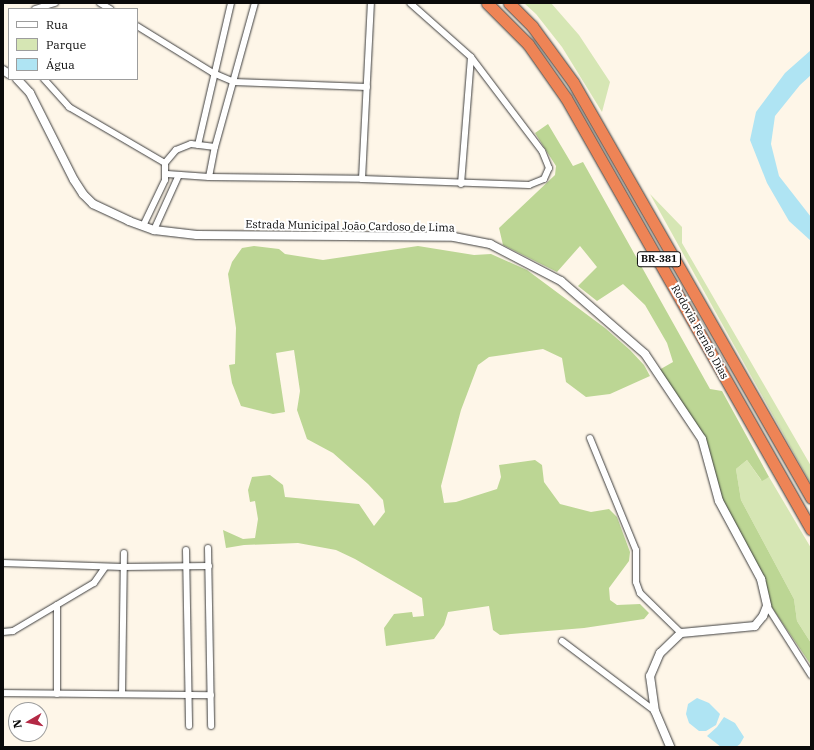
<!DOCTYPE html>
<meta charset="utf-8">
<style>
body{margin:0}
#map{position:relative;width:814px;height:750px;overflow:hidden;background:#fef6e8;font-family:"IBM Plex Serif",serif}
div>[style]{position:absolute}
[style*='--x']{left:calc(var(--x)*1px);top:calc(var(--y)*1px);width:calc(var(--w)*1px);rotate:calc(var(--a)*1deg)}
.green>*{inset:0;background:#d6e6b4}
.forest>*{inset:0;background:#bcd694}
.water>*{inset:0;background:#afe4f3}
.roads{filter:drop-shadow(0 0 1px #3d3d3d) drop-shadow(0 0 1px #3d3d3d)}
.minor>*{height:6px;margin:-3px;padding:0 3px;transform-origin:3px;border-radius:3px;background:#fff}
.tertiary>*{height:8px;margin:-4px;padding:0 4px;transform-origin:4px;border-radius:4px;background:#fff}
.motorway>*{height:11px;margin:-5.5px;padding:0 5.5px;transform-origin:5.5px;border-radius:5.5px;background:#ee8456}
span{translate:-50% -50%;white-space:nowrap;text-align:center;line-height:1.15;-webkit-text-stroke:4px #fff;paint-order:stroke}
.shield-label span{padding:1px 3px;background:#fff;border:1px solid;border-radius:3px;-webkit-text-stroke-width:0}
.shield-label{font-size:10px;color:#0a0a0a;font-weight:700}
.street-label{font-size:11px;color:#0a0a0a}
.frame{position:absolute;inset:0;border:4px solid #0a0a0a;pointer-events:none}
.legend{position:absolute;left:8px;top:8px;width:130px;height:72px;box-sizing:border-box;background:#fff;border:1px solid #9d9d9d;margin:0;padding:5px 7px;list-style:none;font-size:12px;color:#0a0a0a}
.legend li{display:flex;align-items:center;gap:8px;height:20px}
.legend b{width:20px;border:1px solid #9d9d9d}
.north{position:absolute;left:8px;top:702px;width:40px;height:40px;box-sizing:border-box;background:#fff;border:1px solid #9d9d9d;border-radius:50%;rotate:261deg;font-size:11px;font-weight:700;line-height:16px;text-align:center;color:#0a0a0a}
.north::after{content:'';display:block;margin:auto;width:14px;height:18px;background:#b32945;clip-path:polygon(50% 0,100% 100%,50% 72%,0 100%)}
</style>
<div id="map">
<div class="green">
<div style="clip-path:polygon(524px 3px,551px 3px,579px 35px,610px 82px,602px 112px,562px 47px,536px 14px)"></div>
<div style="clip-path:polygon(650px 194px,682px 227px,682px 243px,811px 466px,811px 484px)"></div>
<div style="clip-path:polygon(747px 460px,761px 480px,769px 477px,811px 548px,811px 643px,797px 621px,794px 599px,741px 500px,736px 469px)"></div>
</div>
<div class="forest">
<div style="clip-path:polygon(548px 124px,573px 166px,583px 162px,710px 389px,722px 391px,769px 477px,762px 481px,747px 460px,736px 469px,741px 500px,794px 599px,797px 621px,811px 643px,811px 665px,771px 606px,764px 579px,723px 501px,704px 437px,659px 370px,673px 362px,667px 343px,645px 305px,623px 284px,597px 301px,578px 286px,597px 267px,580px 246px,557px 272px,503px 245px,499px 228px,555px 175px,556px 166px,535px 133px)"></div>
<div style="clip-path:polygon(254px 246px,279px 249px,285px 254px,323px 260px,418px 246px,474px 255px,491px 254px,527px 270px,605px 328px,630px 350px,644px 365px,650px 376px,610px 394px,586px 397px,566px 382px,562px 358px,543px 349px,489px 357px,478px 365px,461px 410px,441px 486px,444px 503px,456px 502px,497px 489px,501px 477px,499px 465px,535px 460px,542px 465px,544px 482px,560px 504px,591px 512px,609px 509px,617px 517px,630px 552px,629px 561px,609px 588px,610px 600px,617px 605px,640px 604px,649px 613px,644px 619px,584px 628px,500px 635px,493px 630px,489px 606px,448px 612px,444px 625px,434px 639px,386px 646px,384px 628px,394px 614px,412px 612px,413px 617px,424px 616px,422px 598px,355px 559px,336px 550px,298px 543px,244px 545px,226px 548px,223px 530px,243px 539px,255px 538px,258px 519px,255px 501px,250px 502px,248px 490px,252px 477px,270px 475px,283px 485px,285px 497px,359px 504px,374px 526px,385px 512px,383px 500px,368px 484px,333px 453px,307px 439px,297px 410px,300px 391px,294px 350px,276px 353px,285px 412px,273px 414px,241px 406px,232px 383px,229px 365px,235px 364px,236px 328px,228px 274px,232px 262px,242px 248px)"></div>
</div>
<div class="water">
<div style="clip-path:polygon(811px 50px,811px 75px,800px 85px,775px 116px,771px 144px,779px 176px,811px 217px,811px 241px,789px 221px,767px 183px,750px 140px,756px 112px,785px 73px)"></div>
<div style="clip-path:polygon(697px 698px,709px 703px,720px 714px,716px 725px,706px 731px,699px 731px,689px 723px,686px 714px,688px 704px)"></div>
<div style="clip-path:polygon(724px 717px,735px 723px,744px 737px,740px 744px,736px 747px,721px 747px,707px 736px,717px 727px)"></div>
</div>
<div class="roads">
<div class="minor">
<div style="--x:100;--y:3;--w:12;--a:31"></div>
<div style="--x:35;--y:9;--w:21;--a:-17"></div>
<div style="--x:137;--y:26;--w:89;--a:31.7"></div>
<div style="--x:213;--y:73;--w:23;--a:23"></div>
<div style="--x:234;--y:82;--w:133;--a:2.2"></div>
<div style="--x:44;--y:79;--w:38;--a:48"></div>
<div style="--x:69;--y:107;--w:111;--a:30.3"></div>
<div style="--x:198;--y:145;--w:146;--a:-76.9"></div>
<div style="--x:167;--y:174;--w:42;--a:4.1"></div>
<div style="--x:209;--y:177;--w:153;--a:0.7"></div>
<div style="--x:362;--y:179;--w:167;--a:2.1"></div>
<div style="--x:529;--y:185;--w:16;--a:-22"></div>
<div style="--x:544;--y:179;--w:12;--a:-66"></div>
<div style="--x:549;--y:168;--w:18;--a:-112"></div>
<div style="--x:542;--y:151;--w:118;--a:-127.1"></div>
<div style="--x:471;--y:57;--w:81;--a:-138.5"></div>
<div style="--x:209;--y:177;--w:31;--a:-79"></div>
<div style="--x:215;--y:147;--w:149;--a:-74.5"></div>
<div style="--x:362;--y:179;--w:176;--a:-87.1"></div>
<div style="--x:461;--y:184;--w:127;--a:-85.5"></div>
<div style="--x:143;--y:226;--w:51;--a:-64.4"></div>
<div style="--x:165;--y:180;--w:17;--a:-90"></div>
<div style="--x:165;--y:163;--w:17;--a:-50"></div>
<div style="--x:176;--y:150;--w:16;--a:-22"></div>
<div style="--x:191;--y:144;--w:24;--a:7"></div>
<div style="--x:154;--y:230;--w:60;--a:-65.6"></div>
<div style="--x:590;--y:438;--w:121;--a:67.7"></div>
<div style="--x:636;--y:550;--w:32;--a:90"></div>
<div style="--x:636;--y:582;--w:12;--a:70"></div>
<div style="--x:640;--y:593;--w:57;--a:44.3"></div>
<div style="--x:208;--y:548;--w:178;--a:89"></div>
<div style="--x:186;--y:550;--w:176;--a:89"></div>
<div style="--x:3;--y:563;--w:120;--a:1.9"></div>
<div style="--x:123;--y:567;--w:86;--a:-0.7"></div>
<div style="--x:767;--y:606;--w:82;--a:57.5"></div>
<div style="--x:3;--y:632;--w:10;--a:-6"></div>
<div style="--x:13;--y:631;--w:94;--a:-30.7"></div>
<div style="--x:94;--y:583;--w:19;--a:-55"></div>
<div style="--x:562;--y:641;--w:116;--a:37"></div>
<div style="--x:3;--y:693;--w:208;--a:0.6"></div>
<div style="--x:57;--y:694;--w:89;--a:-90"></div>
<div style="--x:122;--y:694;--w:141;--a:-89.2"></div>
</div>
<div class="tertiary">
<div style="--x:3;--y:70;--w:7;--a:34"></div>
<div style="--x:17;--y:79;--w:19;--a:47"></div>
<div style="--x:30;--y:93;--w:97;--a:63.2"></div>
<div style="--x:74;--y:180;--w:17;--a:57"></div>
<div style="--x:83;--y:194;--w:14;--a:45"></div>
<div style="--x:93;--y:204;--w:40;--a:25"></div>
<div style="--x:129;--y:221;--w:27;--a:20"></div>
<div style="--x:154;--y:230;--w:43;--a:6.6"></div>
<div style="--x:197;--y:235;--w:257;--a:0.4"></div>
<div style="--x:454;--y:237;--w:37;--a:11"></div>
<div style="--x:490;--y:244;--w:80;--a:27.5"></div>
<div style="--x:561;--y:281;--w:111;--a:41"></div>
<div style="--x:645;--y:354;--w:102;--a:56.2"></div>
<div style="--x:702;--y:439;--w:64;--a:74.7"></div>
<div style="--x:719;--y:501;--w:89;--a:61.7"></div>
<div style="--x:761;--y:579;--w:28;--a:77"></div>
<div style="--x:767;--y:606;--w:11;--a:112"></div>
<div style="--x:763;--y:616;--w:13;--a:129"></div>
<div style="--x:755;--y:626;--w:74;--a:174.6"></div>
<div style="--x:681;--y:633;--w:29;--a:136"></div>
<div style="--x:660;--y:653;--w:25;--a:113"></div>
<div style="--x:650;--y:676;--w:35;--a:82"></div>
<div style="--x:655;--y:711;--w:39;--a:67"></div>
</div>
<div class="motorway">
<div style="--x:487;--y:3;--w:58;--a:45"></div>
<div style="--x:528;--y:44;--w:66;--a:54.9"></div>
<div style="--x:566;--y:98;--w:496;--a:60.4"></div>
<div style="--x:509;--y:3;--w:33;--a:45"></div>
<div style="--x:532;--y:26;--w:69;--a:53.8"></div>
<div style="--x:573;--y:82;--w:479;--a:60.2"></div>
</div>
</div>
<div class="shield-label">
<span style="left:659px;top:259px">BR-381</span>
</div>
<div class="street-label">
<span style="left:350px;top:226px;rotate:1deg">Estrada Municipal João Cardoso de Lima</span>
<span style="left:700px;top:332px;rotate:61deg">Rodovia Fernão Dias</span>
</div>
<div class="frame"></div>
<ul class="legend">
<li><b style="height:5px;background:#fff"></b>Rua</li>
<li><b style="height:11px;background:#d6e6b4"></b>Parque</li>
<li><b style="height:11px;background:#afe4f3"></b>Água</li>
</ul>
<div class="north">N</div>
</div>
